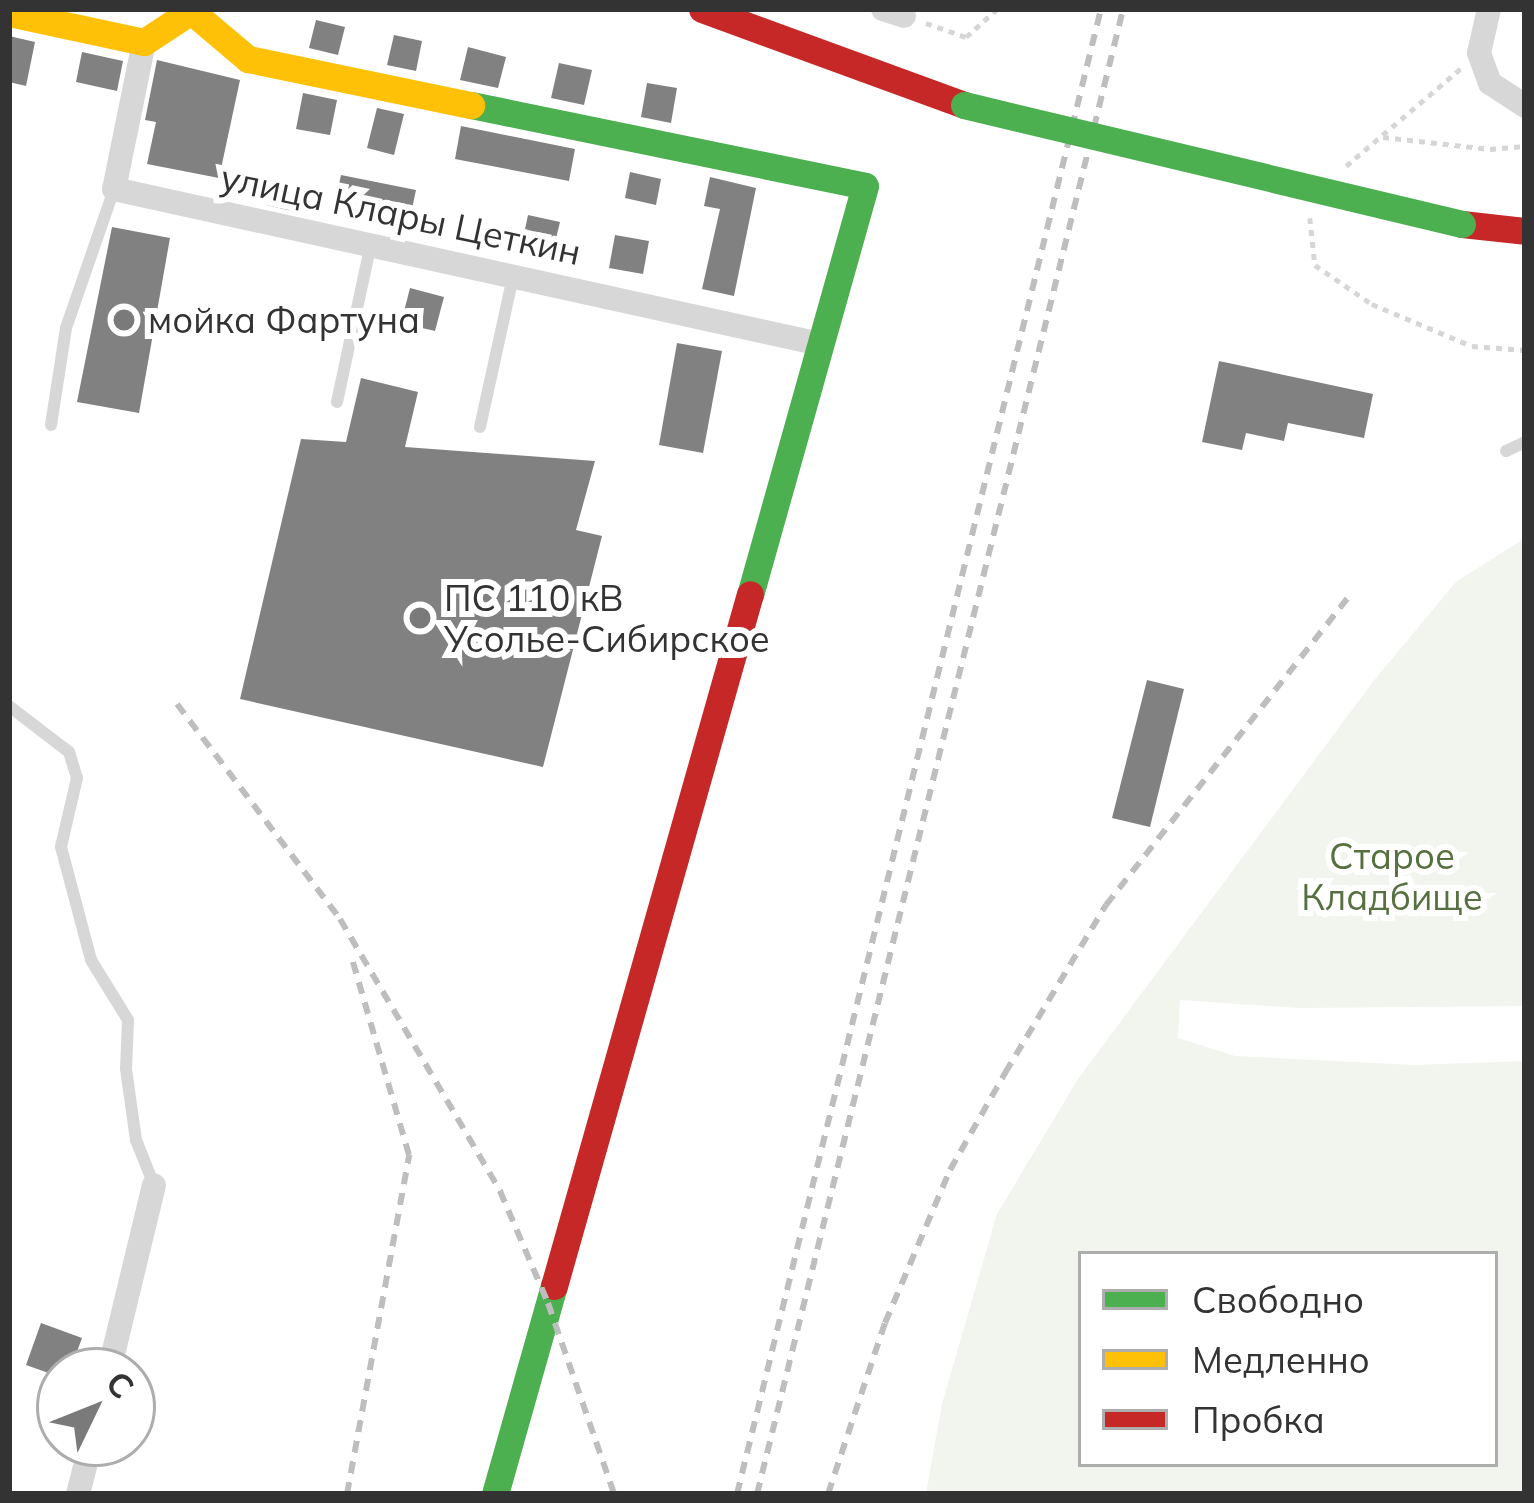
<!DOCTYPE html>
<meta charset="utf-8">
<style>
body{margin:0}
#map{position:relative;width:1534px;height:1503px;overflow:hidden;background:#fff;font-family:Mulish,sans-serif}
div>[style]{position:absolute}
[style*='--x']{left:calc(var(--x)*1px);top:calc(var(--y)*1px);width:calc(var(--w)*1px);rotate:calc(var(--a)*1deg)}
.green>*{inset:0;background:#f1f5ed}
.building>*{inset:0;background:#818181}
.path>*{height:4.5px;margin-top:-2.25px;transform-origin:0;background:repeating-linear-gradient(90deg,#d6d6d6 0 6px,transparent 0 12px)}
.lane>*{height:12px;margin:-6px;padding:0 6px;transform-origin:6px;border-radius:6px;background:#d7d7d7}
.street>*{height:24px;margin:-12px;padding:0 12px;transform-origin:12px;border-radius:12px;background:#d7d7d7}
.fast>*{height:27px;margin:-13.5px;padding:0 13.5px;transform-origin:13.5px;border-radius:13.5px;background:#4caf50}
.slow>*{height:27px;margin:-13.5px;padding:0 13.5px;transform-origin:13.5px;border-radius:13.5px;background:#ffc107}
.jam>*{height:27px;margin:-13.5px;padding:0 13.5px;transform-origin:13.5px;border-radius:13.5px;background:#c62828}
.rail>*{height:6px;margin-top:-3px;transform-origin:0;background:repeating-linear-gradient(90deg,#bebebe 0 12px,transparent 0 21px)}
.fast-bridge>*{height:27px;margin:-13.5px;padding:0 13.5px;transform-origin:13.5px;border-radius:13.5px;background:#4caf50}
.dots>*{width:33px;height:33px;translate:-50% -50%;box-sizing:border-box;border:6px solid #fff;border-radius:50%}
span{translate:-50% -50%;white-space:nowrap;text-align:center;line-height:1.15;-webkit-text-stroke:12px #fff;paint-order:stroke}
.street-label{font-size:36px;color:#333}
.poi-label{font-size:36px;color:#333}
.left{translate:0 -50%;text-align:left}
.park-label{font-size:36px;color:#56703f}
.frame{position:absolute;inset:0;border:12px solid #333;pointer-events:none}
.legend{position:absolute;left:1078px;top:1251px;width:420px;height:216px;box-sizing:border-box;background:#fff;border:3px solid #adadad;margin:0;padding:15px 21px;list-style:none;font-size:36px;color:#333}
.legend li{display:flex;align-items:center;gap:24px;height:60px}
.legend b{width:60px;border:3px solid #adadad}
.north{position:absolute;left:36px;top:1347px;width:120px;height:120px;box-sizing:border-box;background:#fff;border:3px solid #adadad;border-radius:50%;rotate:47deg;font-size:33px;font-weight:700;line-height:48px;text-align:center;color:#333}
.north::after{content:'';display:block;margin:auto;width:42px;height:54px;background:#7a7a7a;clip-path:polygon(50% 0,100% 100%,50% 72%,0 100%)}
</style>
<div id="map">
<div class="green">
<div style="clip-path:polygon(evenodd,1525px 538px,1525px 1006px,1299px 1008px,1180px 1000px,1178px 1038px,1235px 1056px,1413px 1065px,1525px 1061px,1525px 1494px,926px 1494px,942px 1404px,997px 1214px,1078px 1079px,1372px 683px,1456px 582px,1525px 538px,1081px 1254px,1495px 1254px,1495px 1464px,1081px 1464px,1081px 1254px)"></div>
</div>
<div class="building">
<div style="clip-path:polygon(316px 20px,345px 27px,338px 55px,309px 48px)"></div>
<div style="clip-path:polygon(394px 35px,422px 41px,416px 71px,387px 65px)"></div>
<div style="clip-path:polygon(9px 36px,35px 42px,26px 86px,9px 82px)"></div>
<div style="clip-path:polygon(468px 47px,506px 57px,498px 88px,460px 80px)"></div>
<div style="clip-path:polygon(82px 52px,123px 61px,117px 91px,76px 82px)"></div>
<div style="clip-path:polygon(157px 60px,240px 80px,219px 178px,147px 164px,156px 122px,145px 120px)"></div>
<div style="clip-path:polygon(559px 63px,592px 70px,584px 105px,551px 98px)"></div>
<div style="clip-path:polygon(647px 83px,677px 88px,671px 123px,641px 117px)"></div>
<div style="clip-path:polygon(303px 93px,337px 100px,330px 135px,296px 129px)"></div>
<div style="clip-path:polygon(377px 108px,404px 114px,394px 155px,367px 148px)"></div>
<div style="clip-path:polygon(461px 126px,575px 149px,569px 181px,455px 159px)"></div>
<div style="clip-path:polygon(630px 172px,661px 179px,656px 205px,625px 198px)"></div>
<div style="clip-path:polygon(341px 175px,416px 190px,409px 223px,334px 208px)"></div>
<div style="clip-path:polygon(710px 177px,756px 188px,734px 296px,702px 289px,720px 209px,704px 206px)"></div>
<div style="clip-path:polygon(270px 183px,306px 191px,301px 213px,266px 205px)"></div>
<div style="clip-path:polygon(528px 215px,560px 222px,552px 255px,521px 248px)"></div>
<div style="clip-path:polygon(112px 227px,170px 238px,139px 413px,77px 402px)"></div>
<div style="clip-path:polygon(615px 235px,649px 241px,643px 274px,609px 268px)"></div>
<div style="clip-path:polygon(410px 288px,444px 297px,435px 331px,401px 323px)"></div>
<div style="clip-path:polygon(677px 343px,722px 351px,703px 453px,659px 445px)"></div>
<div style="clip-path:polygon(1219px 361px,1373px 394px,1364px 438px,1288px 423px,1284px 441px,1246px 433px,1242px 450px,1202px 442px)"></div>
<div style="clip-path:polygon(361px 378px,418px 392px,405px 447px,595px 461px,576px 530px,602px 536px,543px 767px,240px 699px,301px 439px,346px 442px)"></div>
<div style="clip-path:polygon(1147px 680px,1184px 689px,1150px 827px,1112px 818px)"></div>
<div style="clip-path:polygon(41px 1323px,82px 1338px,70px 1371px,60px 1371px,60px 1377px,26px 1365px)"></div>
</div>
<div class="path">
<div style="--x:926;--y:23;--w:42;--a:19.3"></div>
<div style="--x:966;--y:37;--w:42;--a:-42.1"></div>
<div style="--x:1383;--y:137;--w:108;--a:6.4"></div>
<div style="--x:1490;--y:149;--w:35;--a:-5"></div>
<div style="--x:1346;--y:166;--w:151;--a:-40.4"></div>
<div style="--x:1310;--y:218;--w:47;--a:83.9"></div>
<div style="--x:1315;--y:265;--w:69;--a:34.4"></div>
<div style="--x:1372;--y:304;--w:108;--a:22.8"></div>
<div style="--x:1472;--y:346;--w:53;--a:4.3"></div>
</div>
<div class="lane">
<div style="--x:337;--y:402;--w:162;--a:-77.9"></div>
<div style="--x:51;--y:425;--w:98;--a:-81.2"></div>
<div style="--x:66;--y:328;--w:147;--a:-70.9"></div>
<div style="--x:480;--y:427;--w:154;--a:-77.6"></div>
<div style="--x:1506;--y:451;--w:21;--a:-25"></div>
<div style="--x:9;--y:706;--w:76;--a:37.5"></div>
<div style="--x:69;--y:752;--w:27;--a:73"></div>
<div style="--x:77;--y:778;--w:71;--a:103.1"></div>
<div style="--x:61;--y:847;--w:117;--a:75.1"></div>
<div style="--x:91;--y:960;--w:70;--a:58.3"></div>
<div style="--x:128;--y:1020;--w:49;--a:92.3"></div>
<div style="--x:126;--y:1069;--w:72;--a:82"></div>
<div style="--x:136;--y:1140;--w:48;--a:68.2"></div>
</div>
<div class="street">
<div style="--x:883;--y:9;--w:22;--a:18"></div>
<div style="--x:1489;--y:9;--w:45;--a:102.8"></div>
<div style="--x:1479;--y:53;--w:32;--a:70"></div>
<div style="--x:1490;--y:83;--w:42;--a:33.3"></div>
<div style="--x:144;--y:42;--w:150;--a:101.5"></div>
<div style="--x:114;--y:189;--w:723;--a:12.38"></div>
<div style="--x:109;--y:1371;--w:191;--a:-76.4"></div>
<div style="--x:78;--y:1494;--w:53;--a:-75.7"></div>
</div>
<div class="fast">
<div style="--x:471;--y:105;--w:402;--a:11.6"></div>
<div style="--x:865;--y:186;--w:424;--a:105.7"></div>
<div style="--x:495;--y:1494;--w:216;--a:-74.2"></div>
</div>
<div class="slow">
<div style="--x:9;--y:13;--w:138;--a:12.1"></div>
<div style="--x:144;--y:42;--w:56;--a:-33.4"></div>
<div style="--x:191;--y:11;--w:75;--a:40.1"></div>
<div style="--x:248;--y:59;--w:228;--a:11.7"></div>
</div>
<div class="jam">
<div style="--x:702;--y:9;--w:279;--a:20.1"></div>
<div style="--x:1462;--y:224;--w:63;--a:6.3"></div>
<div style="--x:554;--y:1286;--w:719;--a:-74.19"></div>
</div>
<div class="rail">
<div style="--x:177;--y:704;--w:270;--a:52.8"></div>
<div style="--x:340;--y:919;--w:316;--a:59.5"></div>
<div style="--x:500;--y:1191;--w:122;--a:66.8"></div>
<div style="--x:548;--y:1303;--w:202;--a:70.9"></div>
<div style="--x:347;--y:1494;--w:345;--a:-79.6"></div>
<div style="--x:409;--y:1155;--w:204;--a:-106.2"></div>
<div style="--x:737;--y:1494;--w:1529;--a:-76.23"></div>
<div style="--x:757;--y:1494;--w:1529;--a:-76.15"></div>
<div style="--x:828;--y:1494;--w:180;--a:-71.6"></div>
<div style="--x:885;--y:1323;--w:166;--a:-67"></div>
<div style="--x:950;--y:1170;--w:112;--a:-60.4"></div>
<div style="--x:1005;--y:1073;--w:196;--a:-59"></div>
<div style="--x:1106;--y:905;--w:395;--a:-51.8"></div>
</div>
<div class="fast-bridge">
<div style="--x:964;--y:105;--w:512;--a:13.44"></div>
</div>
<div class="dots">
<div style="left:124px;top:320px;background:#7a7a7a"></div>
<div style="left:420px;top:618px;background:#7a7a7a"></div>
</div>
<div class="street-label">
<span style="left:401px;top:214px;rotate:12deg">улица Клары Цеткин</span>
</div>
<div class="poi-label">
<span class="left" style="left:148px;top:320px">мойка Фартуна</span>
<span class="left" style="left:444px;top:618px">ПС 110 кВ<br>Усолье-Сибирское</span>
</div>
<div class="park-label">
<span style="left:1392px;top:876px">Старое<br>Кладбище</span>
</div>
<div class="frame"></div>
<ul class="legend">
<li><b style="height:15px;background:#4caf50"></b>Свободно</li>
<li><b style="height:15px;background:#ffc107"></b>Медленно</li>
<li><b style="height:15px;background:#c62828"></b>Пробка</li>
</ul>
<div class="north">С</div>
</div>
